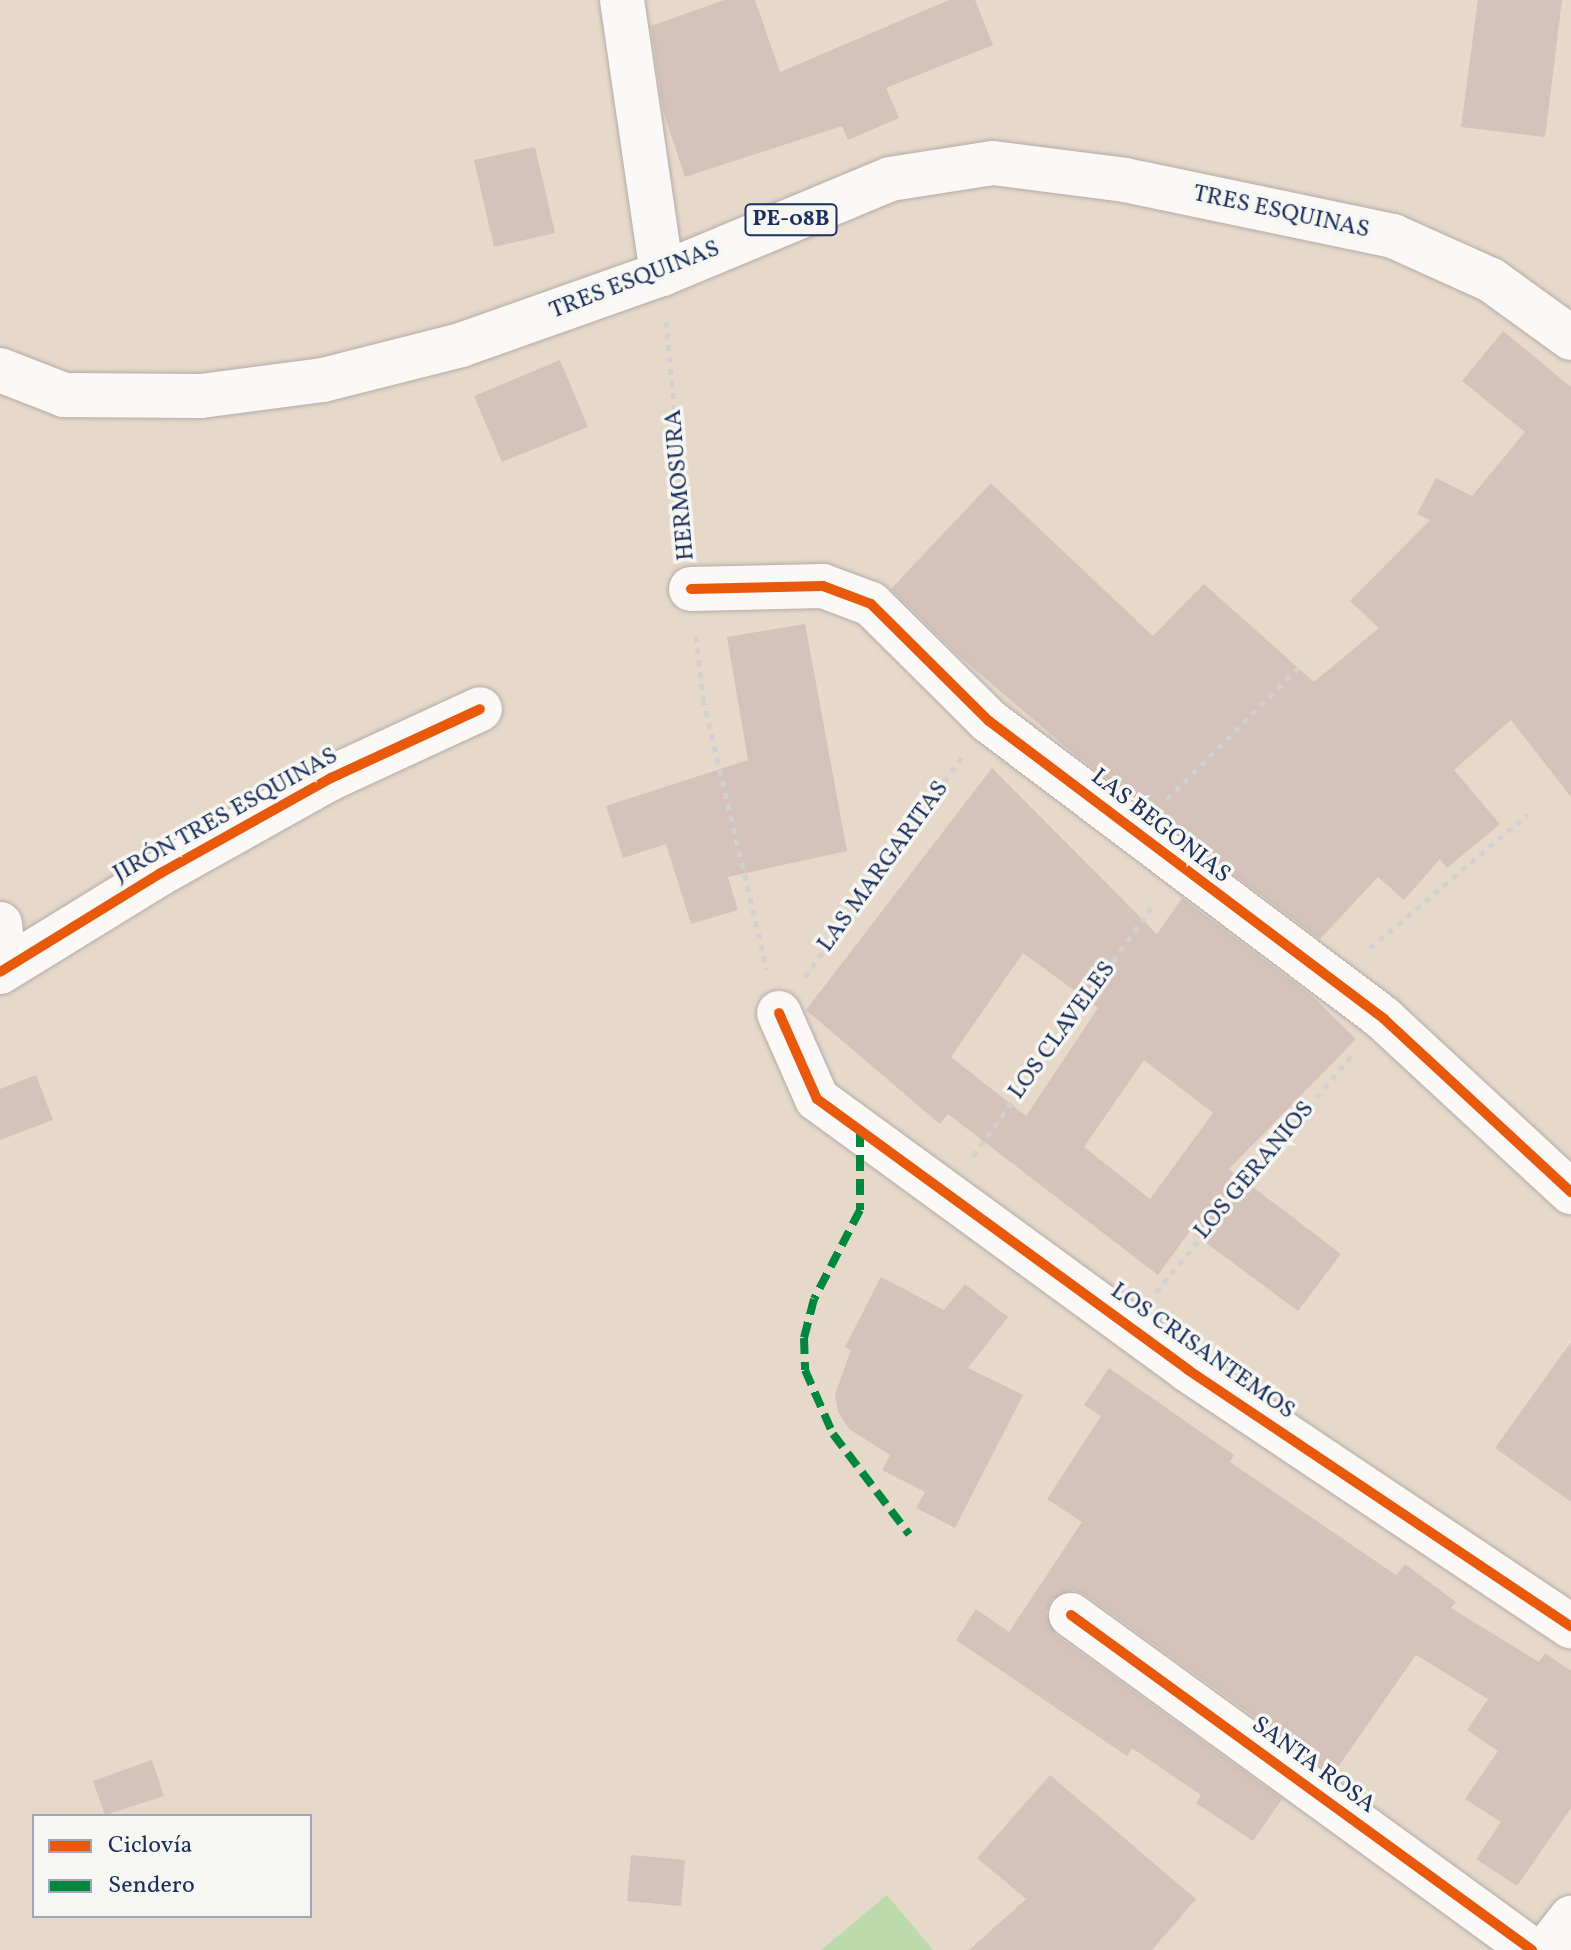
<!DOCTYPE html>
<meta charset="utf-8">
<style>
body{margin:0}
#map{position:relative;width:1571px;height:1950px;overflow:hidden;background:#e7d9ca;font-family:Vollkorn,serif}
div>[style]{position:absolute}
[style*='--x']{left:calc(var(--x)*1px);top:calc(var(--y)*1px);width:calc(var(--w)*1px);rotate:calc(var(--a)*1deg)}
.green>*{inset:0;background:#bbdbad}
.building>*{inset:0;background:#d4c2bb}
.path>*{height:5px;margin-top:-2.5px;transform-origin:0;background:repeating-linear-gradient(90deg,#d3d0d0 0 6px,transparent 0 12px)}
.roads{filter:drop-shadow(0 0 2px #b3aca7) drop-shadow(0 0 2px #b3aca7)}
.street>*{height:44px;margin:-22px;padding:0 22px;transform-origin:22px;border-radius:22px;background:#fbf9f7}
.highway>*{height:44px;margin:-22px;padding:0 22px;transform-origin:22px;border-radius:22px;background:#fbf9f7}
.quiet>*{height:8px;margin-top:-4px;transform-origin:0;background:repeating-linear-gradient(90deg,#00873e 0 16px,transparent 0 24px)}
.cycleway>*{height:10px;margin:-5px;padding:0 5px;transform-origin:5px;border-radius:5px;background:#e8590c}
span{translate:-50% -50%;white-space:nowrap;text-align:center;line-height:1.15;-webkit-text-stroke:7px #f6f6f2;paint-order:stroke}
.shield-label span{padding:2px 6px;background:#f6f6f2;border:2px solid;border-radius:6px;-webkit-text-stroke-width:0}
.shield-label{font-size:22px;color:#1b2f5e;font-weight:700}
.street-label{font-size:24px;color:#1b2f5e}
.legend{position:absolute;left:32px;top:1814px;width:280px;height:104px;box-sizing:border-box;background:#f6f6f2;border:2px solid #9ea6b7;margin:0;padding:10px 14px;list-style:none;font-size:24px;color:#1b2f5e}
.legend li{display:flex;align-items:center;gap:16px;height:40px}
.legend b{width:40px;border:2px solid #9ea6b7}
</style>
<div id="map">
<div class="green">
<div style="clip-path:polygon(887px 1895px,933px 1950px,821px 1950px)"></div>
</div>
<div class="building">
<div style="clip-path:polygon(724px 0,755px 0,780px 72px,949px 0,975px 0,993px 45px,886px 88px,899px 118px,848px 140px,842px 126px,685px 177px,663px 110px,651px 26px)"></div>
<div style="clip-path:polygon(1478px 0,1562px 0,1545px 137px,1461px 127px)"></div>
<div style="clip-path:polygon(535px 147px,555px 233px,494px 247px,474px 160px)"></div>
<div style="clip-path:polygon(1503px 331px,1571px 387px,1571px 797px,1511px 720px,1454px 770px,1500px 824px,1447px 868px,1440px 859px,1404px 900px,1378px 877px,1320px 939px,1197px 847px,1151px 802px,1146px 808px,1067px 748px,957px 654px,891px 589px,991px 483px,1153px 636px,1204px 584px,1314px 682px,1379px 628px,1350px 601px,1430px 520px,1417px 514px,1436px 478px,1472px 496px,1525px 432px,1462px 381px)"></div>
<div style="clip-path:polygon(560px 360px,588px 427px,502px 462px,474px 396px)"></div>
<div style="clip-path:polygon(805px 624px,847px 851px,728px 877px,738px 910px,691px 924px,666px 844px,623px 858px,606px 806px,748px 760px,727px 637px)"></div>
<div style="clip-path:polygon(evenodd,992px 768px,1157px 934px,1182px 898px,1312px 996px,1356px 1039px,1229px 1169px,1341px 1254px,1298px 1311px,1190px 1231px,1158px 1275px,948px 1114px,940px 1124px,806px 1010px,992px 768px,1023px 953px,1098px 1008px,1026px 1116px,951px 1057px,1023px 953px,992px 768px,1144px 1060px,1213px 1113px,1150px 1199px,1084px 1147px,1144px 1060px)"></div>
<div style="clip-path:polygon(36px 1075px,53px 1120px,0 1140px,0 1089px)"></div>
<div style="clip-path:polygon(881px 1277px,944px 1310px,965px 1284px,1008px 1317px,968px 1368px,1023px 1395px,955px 1528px,916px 1508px,925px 1492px,882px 1470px,890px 1455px,849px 1429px,838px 1412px,835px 1395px,851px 1350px,845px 1347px)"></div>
<div style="clip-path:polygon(1571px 1342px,1571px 1502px,1495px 1448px)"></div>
<div style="clip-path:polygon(1109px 1368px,1234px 1455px,1230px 1462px,1396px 1575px,1405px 1564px,1456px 1602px,1451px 1608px,1539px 1662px,1545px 1653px,1571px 1671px,1571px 1808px,1517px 1886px,1476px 1859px,1501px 1822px,1465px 1799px,1498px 1751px,1467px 1730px,1488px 1699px,1416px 1655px,1333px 1774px,1086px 1595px,1073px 1590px,1051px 1600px,1046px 1613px,1056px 1635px,1282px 1799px,1253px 1841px,1196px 1803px,1201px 1795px,1132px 1748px,1127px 1756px,956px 1640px,976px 1609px,1009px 1632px,1082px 1522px,1047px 1499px,1101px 1416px,1084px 1405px)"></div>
<div style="clip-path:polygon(152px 1760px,164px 1796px,105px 1815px,93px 1781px)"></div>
<div style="clip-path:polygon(1050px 1775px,1196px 1899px,1152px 1950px,969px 1950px,1026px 1899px,977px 1858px)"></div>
<div style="clip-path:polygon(631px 1855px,685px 1860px,681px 1906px,627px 1901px)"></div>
</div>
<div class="path">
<div style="--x:666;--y:321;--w:222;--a:84.6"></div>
<div style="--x:696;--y:636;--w:63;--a:83.7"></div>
<div style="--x:703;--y:699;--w:278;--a:76.7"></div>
<div style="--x:1167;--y:799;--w:187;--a:-45"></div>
<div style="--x:1370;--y:948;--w:207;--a:-40.3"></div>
<div style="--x:805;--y:977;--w:270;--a:-54.5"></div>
<div style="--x:973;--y:1156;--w:310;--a:-54.3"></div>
<div style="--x:1156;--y:1292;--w:310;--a:-50.4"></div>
</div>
<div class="roads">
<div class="street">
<div style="--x:622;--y:0;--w:277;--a:81.7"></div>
<div style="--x:691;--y:589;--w:132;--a:-1.3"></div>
<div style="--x:823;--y:586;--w:51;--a:20.6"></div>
<div style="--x:871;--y:604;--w:166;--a:44.8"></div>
<div style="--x:989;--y:721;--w:495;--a:37"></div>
<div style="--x:1384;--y:1019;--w:255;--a:42.8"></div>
<div style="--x:0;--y:924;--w:43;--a:83.4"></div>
<div style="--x:0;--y:972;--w:189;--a:-31.6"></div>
<div style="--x:161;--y:873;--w:195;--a:-29.2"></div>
<div style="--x:331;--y:778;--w:164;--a:-24.8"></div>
<div style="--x:779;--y:1013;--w:94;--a:66.2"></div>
<div style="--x:817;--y:1099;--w:459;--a:36.1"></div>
<div style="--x:1188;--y:1370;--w:461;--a:33.8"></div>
<div style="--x:1071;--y:1615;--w:570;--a:36.01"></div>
</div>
<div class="highway">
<div style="--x:0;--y:370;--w:69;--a:21.3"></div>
<div style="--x:64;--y:395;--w:137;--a:0.4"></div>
<div style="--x:201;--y:396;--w:123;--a:-7.5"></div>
<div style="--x:323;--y:380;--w:142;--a:-14.2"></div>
<div style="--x:461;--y:345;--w:213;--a:-19.5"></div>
<div style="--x:662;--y:274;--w:247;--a:-22.6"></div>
<div style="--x:890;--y:179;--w:104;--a:-8.8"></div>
<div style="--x:993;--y:163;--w:133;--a:7.3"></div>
<div style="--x:1125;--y:180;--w:274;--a:11.8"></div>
<div style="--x:1393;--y:236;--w:107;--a:24.2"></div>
<div style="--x:1491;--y:280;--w:99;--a:35.9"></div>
<div style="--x:1546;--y:1950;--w:41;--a:-52"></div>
</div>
</div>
<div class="quiet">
<div style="--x:860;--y:1131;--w:79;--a:90"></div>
<div style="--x:860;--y:1210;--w:100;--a:117.3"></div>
<div style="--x:814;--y:1299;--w:40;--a:104.4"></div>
<div style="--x:804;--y:1338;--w:32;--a:88"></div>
<div style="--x:805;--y:1370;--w:70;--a:66.4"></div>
<div style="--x:833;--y:1434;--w:126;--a:52.8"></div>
</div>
<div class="cycleway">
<div style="--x:691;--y:589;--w:132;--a:-1.3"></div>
<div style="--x:823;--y:586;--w:51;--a:20.6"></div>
<div style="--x:871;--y:604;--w:166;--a:44.8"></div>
<div style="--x:989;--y:721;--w:495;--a:37"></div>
<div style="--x:1384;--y:1019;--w:255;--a:42.8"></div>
<div style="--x:0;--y:972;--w:189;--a:-31.6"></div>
<div style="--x:161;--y:873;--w:195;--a:-29.2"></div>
<div style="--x:331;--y:778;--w:164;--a:-24.8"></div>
<div style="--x:779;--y:1013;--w:94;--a:66.2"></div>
<div style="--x:817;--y:1099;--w:459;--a:36.1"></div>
<div style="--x:1188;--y:1370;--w:461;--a:33.8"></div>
<div style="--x:1071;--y:1615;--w:570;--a:36.01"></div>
</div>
<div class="shield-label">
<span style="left:791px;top:220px">PE-08B</span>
</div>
<div class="street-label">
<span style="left:1281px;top:213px;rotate:12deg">TRES ESQUINAS</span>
<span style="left:635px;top:281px;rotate:-21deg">TRES ESQUINAS</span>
<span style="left:681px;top:485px;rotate:-95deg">HERMOSURA</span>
<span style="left:226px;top:816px;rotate:-29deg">JIRÓN TRES ESQUINAS</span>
<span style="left:1160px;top:827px;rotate:38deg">LAS BEGONIAS</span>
<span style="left:884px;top:867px;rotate:-54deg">LAS MARGARITAS</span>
<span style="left:1063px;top:1031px;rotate:-54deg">LOS CLAVELES</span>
<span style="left:1255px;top:1171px;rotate:-50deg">LOS GERANIOS</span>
<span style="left:1202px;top:1352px;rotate:35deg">LOS CRISANTEMOS</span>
<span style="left:1313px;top:1766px;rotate:36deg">SANTA ROSA</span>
</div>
<ul class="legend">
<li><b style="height:10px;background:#e8590c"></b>Ciclovía</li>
<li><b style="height:10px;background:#00873e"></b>Sendero</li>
</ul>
</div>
